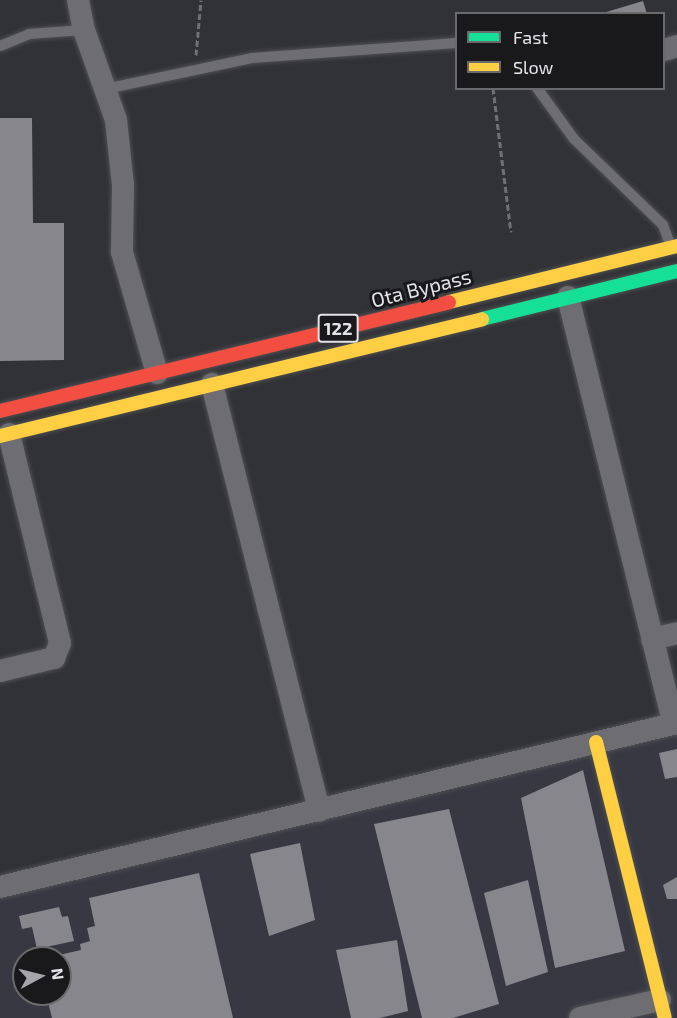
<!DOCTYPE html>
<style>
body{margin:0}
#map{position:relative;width:677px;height:1018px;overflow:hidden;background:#313236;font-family:"Exo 2",sans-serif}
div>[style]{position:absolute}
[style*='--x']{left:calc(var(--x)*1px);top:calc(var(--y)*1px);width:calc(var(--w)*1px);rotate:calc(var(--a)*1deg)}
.built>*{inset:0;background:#383843}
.building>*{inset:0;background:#88868d}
.path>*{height:3px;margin-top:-1.5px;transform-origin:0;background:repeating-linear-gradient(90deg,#707072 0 6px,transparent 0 9px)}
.roads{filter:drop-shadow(0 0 2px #4e4f52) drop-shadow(0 0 2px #4e4f52)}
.lane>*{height:10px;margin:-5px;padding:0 5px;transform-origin:5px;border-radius:5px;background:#6e6e72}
.street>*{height:22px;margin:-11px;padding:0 11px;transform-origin:11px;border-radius:11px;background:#6e6e72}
.fast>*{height:14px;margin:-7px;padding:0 7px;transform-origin:7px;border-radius:7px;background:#16e098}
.slow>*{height:14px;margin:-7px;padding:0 7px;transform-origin:7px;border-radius:7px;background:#ffcf43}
.jam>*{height:14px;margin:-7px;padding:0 7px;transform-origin:7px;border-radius:7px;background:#f24e42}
span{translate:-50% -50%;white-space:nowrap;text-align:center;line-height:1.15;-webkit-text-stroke:6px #19191c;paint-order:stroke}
.shield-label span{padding:2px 4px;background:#19191c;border:2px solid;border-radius:4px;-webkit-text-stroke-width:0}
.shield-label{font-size:18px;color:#e3e4e7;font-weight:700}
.street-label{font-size:20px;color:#e3e4e7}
.legend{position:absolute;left:455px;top:12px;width:210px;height:78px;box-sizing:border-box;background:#19191c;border:2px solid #6a6a6d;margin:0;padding:8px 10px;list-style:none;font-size:18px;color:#e3e4e7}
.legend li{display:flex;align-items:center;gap:12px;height:30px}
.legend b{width:30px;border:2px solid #6a6a6d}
.north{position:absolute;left:12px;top:946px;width:60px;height:60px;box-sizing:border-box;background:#19191c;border:2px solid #6a6a6d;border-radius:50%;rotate:83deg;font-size:16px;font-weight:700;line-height:24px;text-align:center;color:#e3e4e7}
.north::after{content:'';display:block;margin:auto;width:21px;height:27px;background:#a5a6a9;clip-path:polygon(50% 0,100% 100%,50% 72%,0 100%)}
</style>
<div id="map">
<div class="built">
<div style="clip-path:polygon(evenodd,677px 734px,677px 1018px,0 1018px,0 898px,677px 734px,24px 958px,60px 958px,60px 994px,24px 994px,24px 958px)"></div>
</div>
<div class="building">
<div style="clip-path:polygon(643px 1px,647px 14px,603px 14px,603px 13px)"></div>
<div style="clip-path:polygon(0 118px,32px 118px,33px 223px,64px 223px,64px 360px,0 361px)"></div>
<div style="clip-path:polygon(677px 749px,677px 777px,665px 779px,659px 753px)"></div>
<div style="clip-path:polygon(583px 770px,625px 951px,555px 968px,521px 798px)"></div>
<div style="clip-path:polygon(449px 809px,499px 1004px,453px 1018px,422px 1018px,374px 824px)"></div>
<div style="clip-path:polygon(300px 843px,315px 920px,269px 936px,250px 854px)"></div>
<div style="clip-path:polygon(199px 873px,233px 1018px,52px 1018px,46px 994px,60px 994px,60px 958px,50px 957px,81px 950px,80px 944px,90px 941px,87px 928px,95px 926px,89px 898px)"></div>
<div style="clip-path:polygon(677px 877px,677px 899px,667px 899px,663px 885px)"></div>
<div style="clip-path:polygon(528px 880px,548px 972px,506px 986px,484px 893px)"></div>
<div style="clip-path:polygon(59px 907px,62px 917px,68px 916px,74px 941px,37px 949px,32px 927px,22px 929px,19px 916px)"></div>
<div style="clip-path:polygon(397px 940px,408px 1011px,380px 1018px,351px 1018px,336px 950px)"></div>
</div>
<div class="path">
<div style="--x:196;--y:55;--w:55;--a:-84.8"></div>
<div style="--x:493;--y:88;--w:145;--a:82.9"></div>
</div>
<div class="roads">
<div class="lane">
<div style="--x:0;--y:46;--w:31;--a:-22"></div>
<div style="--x:29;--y:34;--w:55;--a:-4.2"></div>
<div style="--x:537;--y:88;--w:63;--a:54"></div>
<div style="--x:574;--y:139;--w:124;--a:44"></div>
<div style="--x:663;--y:225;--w:20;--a:70"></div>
<div style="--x:105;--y:89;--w:150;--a:-11.9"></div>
<div style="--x:252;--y:58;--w:205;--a:-4.2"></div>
</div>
<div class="street">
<div style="--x:78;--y:0;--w:31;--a:79"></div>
<div style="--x:84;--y:30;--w:96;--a:70.4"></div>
<div style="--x:116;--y:120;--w:65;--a:83.9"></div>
<div style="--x:123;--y:185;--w:67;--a:90.9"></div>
<div style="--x:122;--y:252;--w:126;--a:73.9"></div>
<div style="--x:664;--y:50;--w:14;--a:-17"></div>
<div style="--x:568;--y:297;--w:440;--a:76.1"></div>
<div style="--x:212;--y:384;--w:440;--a:75.9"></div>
<div style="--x:652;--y:639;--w:26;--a:-13"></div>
<div style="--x:0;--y:671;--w:56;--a:-13.5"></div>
<div style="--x:54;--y:658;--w:16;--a:-68"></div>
<div style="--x:60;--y:643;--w:215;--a:-103.7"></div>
<div style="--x:0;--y:887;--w:697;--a:-13.62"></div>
<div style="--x:580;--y:1018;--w:82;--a:-12.7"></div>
</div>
<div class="fast">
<div style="--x:482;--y:319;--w:201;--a:-13.8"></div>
</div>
<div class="slow">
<div style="--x:449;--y:302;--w:235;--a:-13.8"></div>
<div style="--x:0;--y:436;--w:496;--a:-13.6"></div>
<div style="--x:596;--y:742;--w:284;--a:76"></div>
</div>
<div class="jam">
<div style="--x:0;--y:411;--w:462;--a:-13.6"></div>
</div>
</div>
<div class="shield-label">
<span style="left:338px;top:328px">122</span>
</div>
<div class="street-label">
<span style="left:421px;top:288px;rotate:-14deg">Ota Bypass</span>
</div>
<ul class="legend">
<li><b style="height:8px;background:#16e098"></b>Fast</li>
<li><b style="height:8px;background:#ffcf43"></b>Slow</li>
</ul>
<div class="north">N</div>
</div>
